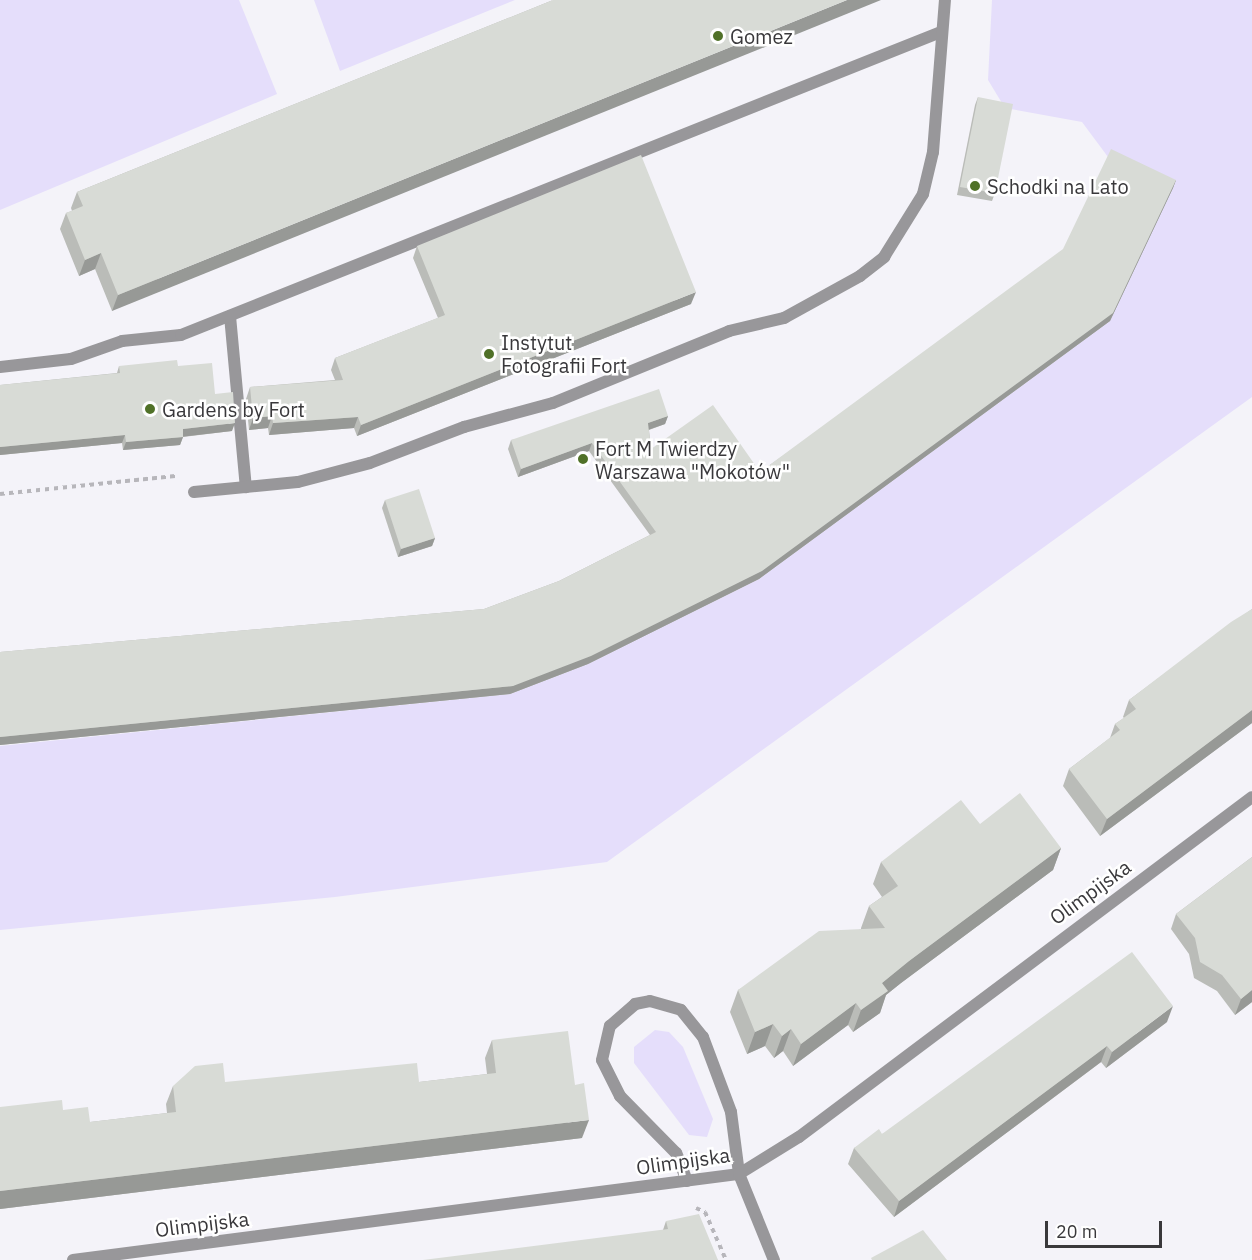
<!DOCTYPE html>
<meta charset="utf-8">
<style>
body{margin:0}
#map{position:relative;width:1252px;height:1260px;overflow:hidden;background:#f4f3f9;font-family:"IBM Plex Sans",sans-serif}
div>[style]{position:absolute}
[style*='--x']{left:calc(var(--x)*1px);top:calc(var(--y)*1px);width:calc(var(--w)*1px);rotate:calc(var(--a)*1deg)}
.green>*{inset:0;background:#e5defb}
.path>*{height:4px;margin-top:-2px;transform-origin:0;background:repeating-linear-gradient(90deg,#b7b6bb 0 4.5px,transparent 0 9px)}
.service>*{height:12px;margin:-6px;padding:0 6px;transform-origin:6px;border-radius:6px;background:#98979a}
.minor>*{height:12px;margin:-6px;padding:0 6px;transform-origin:6px;border-radius:6px;background:#98979a}
.wall>*{inset:0;background:#babcb8}
.shaded-wall>*{inset:0;background:#979996}
.building>*{inset:0;background:#d8dbd6}
.dots>*{width:16px;height:16px;translate:-50% -50%;box-sizing:border-box;border:3px solid #fff;border-radius:50%}
span{translate:-50% -50%;white-space:nowrap;text-align:center;line-height:1.15;-webkit-text-stroke:5px #fff;paint-order:stroke}
.poi-label{font-size:20px;color:#39383b}
.left{translate:0 -50%;text-align:left}
.street-label{font-size:20px;color:#39383b}
.scale{position:absolute;left:1045px;top:1221px;width:117px;height:27px;box-sizing:border-box;border:3px solid #39383b;border-top:0;padding-left:8px;font-size:18px;line-height:21px;white-space:nowrap;color:#39383b;-webkit-text-stroke:4px #fff;paint-order:stroke}
</style>
<div id="map">
<div class="green">
<div style="clip-path:polygon(0 0,239px 0,277px 94px,0 210px)"></div>
<div style="clip-path:polygon(314px 0,515px 0,340px 71px)"></div>
<div style="clip-path:polygon(992px 0,1252px 0,1252px 397px,607px 862px,335px 897px,0 930px,0 746px,510px 694px,588px 664px,759px 579px,1110px 321px,1108px 157px,1082px 122px,1005px 108px,988px 80px)"></div>
<div style="clip-path:polygon(655px 1030px,669px 1032px,683px 1047px,713px 1119px,707px 1137px,689px 1135px,634px 1063px,634px 1047px)"></div>
</div>
<div class="path">
<div style="--x:0;--y:494;--w:176;--a:-5.9"></div>
<div style="--x:696;--y:1208;--w:10;--a:24"></div>
<div style="--x:705;--y:1212;--w:52;--a:66.4"></div>
</div>
<div class="service">
<div style="--x:230;--y:316;--w:172;--a:84.7"></div>
<div style="--x:0;--y:367;--w:71;--a:-6.4"></div>
<div style="--x:71;--y:359;--w:54;--a:-19.4"></div>
<div style="--x:122;--y:341;--w:59;--a:-5.8"></div>
<div style="--x:181;--y:335;--w:818;--a:-21.74"></div>
<div style="--x:194;--y:492;--w:104;--a:-5.5"></div>
<div style="--x:298;--y:482;--w:74;--a:-14.8"></div>
<div style="--x:370;--y:463;--w:101;--a:-21"></div>
<div style="--x:464;--y:427;--w:92;--a:-15.1"></div>
<div style="--x:553;--y:403;--w:190;--a:-22.2"></div>
<div style="--x:729;--y:331;--w:57;--a:-13.3"></div>
<div style="--x:784;--y:318;--w:87;--a:-28.9"></div>
<div style="--x:860;--y:276;--w:31;--a:-38"></div>
<div style="--x:884;--y:257;--w:74;--a:-58.2"></div>
<div style="--x:923;--y:194;--w:43;--a:-76.6"></div>
<div style="--x:933;--y:152;--w:152;--a:-85.5"></div>
<div style="--x:687;--y:1181;--w:30;--a:-111"></div>
<div style="--x:676;--y:1153;--w:80;--a:-134.5"></div>
<div style="--x:620;--y:1096;--w:40;--a:-116.6"></div>
<div style="--x:602;--y:1060;--w:35;--a:-77"></div>
<div style="--x:610;--y:1026;--w:33;--a:-41"></div>
<div style="--x:635;--y:1004;--w:15;--a:-11"></div>
<div style="--x:650;--y:1001;--w:32;--a:16"></div>
<div style="--x:681;--y:1010;--w:35;--a:51"></div>
<div style="--x:703;--y:1037;--w:80;--a:69.5"></div>
<div style="--x:731;--y:1112;--w:63;--a:82.6"></div>
</div>
<div class="minor">
<div style="--x:739;--y:1174;--w:93;--a:67.9"></div>
<div style="--x:73;--y:1260;--w:672;--a:-7.36"></div>
<div style="--x:739;--y:1174;--w:70;--a:-31.7"></div>
<div style="--x:799;--y:1137;--w:566;--a:-36.89"></div>
</div>
<div class="wall">
<div style="clip-path:polygon(553px 0,112px 311px,95px 269px,79px 276px,60px 229px,66px 213px,72px 211px,71px 208px,77px 192px)"></div>
<div style="clip-path:polygon(978px 97px,995px 193px,992px 201px,957px 195px,975px 105px)"></div>
<div style="clip-path:polygon(1176px 180px,1173px 188px,1110px 321px,759px 579px,588px 664px,510px 694px,0 745px,0 652px,484px 609px,559px 581px,650px 535px,589px 451px,518px 477px,508px 449px,511px 440px,668px 416px,665px 424px,649px 430px,651px 449px,760px 472px)"></div>
<div style="clip-path:polygon(417px 246px,691px 304px,357px 436px,354px 428px,269px 435px,268px 428px,249px 430px,246px 399px,250px 387px,335px 380px,331px 370px,335px 358px,438px 318px,413px 258px)"></div>
<div style="clip-path:polygon(119px 366px,178px 366px,215px 394px,232px 431px,183px 437px,180px 445px,123px 450px,122px 443px,0 455px,0 385px,117px 373px)"></div>
<div style="clip-path:polygon(385px 500px,435px 538px,432px 546px,398px 557px,382px 508px)"></div>
<div style="clip-path:polygon(1252px 609px,1252px 723px,1100px 836px,1063px 786px,1069px 769px,1110px 738px,1115px 724px,1124px 718px,1123px 717px,1129px 700px)"></div>
<div style="clip-path:polygon(980px 824px,1061px 848px,1053px 870px,901px 983px,886px 995px,880px 1013px,853px 1032px,848px 1025px,793px 1066px,783px 1051px,774px 1058px,765px 1046px,747px 1054px,730px 1012px,738px 990px,861px 929px,861px 928px,869px 906px,882px 897px,873px 884px,881px 862px)"></div>
<div style="clip-path:polygon(1252px 857px,1252px 1002px,1235px 1015px,1217px 991px,1194px 978px,1189px 954px,1171px 929px,1176px 914px)"></div>
<div style="clip-path:polygon(1167px 1022px,1106px 1068px,1101px 1062px,894px 1217px,848px 1164px,854px 1148px,882px 1134px)"></div>
<div style="clip-path:polygon(492px 1040px,582px 1138px,0 1209px,0 1107px,63px 1110px,90px 1122px,167px 1113px,166px 1104px,173px 1086px,225px 1082px,419px 1082px,487px 1074px,485px 1058px)"></div>
<div style="clip-path:polygon(666px 1221px,718px 1260px,663px 1230px)"></div>
</div>
<div class="shaded-wall">
<div style="clip-path:polygon(847px 0,881px 0,112px 311px,118px 295px)"></div>
<div style="clip-path:polygon(1176px 180px,1173px 188px,1110px 321px,759px 579px,588px 664px,510px 694px,0 745px,0 737px,513px 686px)"></div>
<div style="clip-path:polygon(101px 253px,95px 269px,79px 276px,85px 260px)"></div>
<div style="clip-path:polygon(696px 292px,691px 304px,357px 436px,361px 425px)"></div>
<div style="clip-path:polygon(272px 416px,268px 428px,249px 430px,253px 418px)"></div>
<div style="clip-path:polygon(668px 416px,665px 424px,645px 431px,648px 423px)"></div>
<div style="clip-path:polygon(358px 417px,354px 428px,269px 435px,273px 423px)"></div>
<div style="clip-path:polygon(235px 423px,232px 431px,180px 437px,183px 429px)"></div>
<div style="clip-path:polygon(125px 435px,122px 443px,0 455px,0 447px)"></div>
<div style="clip-path:polygon(183px 437px,180px 445px,123px 450px,126px 442px)"></div>
<div style="clip-path:polygon(592px 443px,589px 451px,518px 477px,521px 469px)"></div>
<div style="clip-path:polygon(435px 538px,432px 546px,398px 557px,401px 549px)"></div>
<div style="clip-path:polygon(1252px 710px,1252px 723px,1100px 836px,1107px 819px)"></div>
<div style="clip-path:polygon(1061px 848px,1053px 870px,901px 983px,886px 995px,880px 1013px,853px 1032px,861px 1010px,882px 983px,909px 961px)"></div>
<div style="clip-path:polygon(1252px 990px,1252px 1002px,1235px 1015px,1241px 999px)"></div>
<div style="clip-path:polygon(856px 1003px,848px 1025px,793px 1066px,801px 1044px)"></div>
<div style="clip-path:polygon(1173px 1006px,1167px 1022px,1106px 1068px,1112px 1052px)"></div>
<div style="clip-path:polygon(773px 1024px,765px 1046px,747px 1054px,755px 1032px)"></div>
<div style="clip-path:polygon(791px 1029px,783px 1051px,774px 1058px,782px 1036px)"></div>
<div style="clip-path:polygon(1107px 1046px,1101px 1062px,894px 1217px,899px 1201px)"></div>
<div style="clip-path:polygon(589px 1120px,582px 1138px,0 1209px,0 1191px)"></div>
</div>
<div class="building">
<div style="clip-path:polygon(553px 0,847px 0,118px 295px,101px 253px,85px 260px,66px 213px,83px 206px,77px 192px)"></div>
<div style="clip-path:polygon(978px 97px,1013px 104px,995px 193px,960px 187px)"></div>
<div style="clip-path:polygon(1111px 149px,1176px 180px,1113px 313px,762px 571px,591px 656px,513px 686px,0 737px,0 652px,484px 609px,559px 581px,656px 532px,592px 443px,521px 469px,511px 440px,659px 389px,668px 416px,648px 423px,651px 449px,713px 405px,760px 472px,1063px 249px)"></div>
<div style="clip-path:polygon(641px 155px,696px 292px,361px 425px,358px 417px,273px 423px,272px 416px,253px 418px,250px 387px,343px 380px,335px 358px,445px 315px,417px 246px)"></div>
<div style="clip-path:polygon(177px 360px,178px 366px,212px 363px,215px 394px,233px 392px,235px 423px,183px 429px,183px 437px,126px 442px,125px 435px,0 447px,0 385px,120px 373px,119px 366px)"></div>
<div style="clip-path:polygon(419px 489px,435px 538px,401px 549px,385px 500px)"></div>
<div style="clip-path:polygon(1252px 609px,1252px 710px,1107px 819px,1069px 769px,1120px 730px,1115px 724px,1136px 709px,1129px 700px,1231px 622px)"></div>
<div style="clip-path:polygon(1020px 793px,1061px 848px,909px 961px,882px 983px,888px 991px,861px 1010px,856px 1003px,801px 1044px,791px 1029px,782px 1036px,773px 1024px,755px 1032px,738px 990px,819px 931px,885px 928px,869px 906px,898px 886px,881px 862px,961px 800px,980px 824px)"></div>
<div style="clip-path:polygon(1252px 857px,1252px 990px,1241px 999px,1222px 975px,1200px 962px,1195px 938px,1176px 914px)"></div>
<div style="clip-path:polygon(1132px 952px,1173px 1006px,1112px 1052px,1107px 1046px,899px 1201px,854px 1148px,879px 1129px,882px 1134px)"></div>
<div style="clip-path:polygon(568px 1031px,575px 1085px,584px 1083px,589px 1120px,0 1191px,0 1107px,62px 1100px,63px 1110px,88px 1107px,90px 1122px,176px 1112px,173px 1086px,195px 1066px,223px 1063px,225px 1082px,417px 1063px,419px 1082px,496px 1073px,492px 1040px)"></div>
<div style="clip-path:polygon(699px 1214px,718px 1260px,423px 1260px,668px 1229px,666px 1221px)"></div>
<div style="clip-path:polygon(923px 1230px,947px 1260px,872px 1260px,871px 1258px)"></div>
</div>
<div class="dots">
<div style="left:718px;top:36px;background:#507128"></div>
<div style="left:975px;top:186px;background:#507128"></div>
<div style="left:489px;top:354px;background:#507128"></div>
<div style="left:150px;top:409px;background:#507128"></div>
<div style="left:583px;top:459px;background:#507128"></div>
</div>
<div class="poi-label">
<span class="left" style="left:730px;top:36px">Gomez</span>
<span class="left" style="left:987px;top:186px">Schodki na Lato</span>
<span class="left" style="left:501px;top:354px">Instytut<br>Fotografii Fort</span>
<span class="left" style="left:162px;top:409px">Gardens by Fort</span>
<span class="left" style="left:595px;top:460px">Fort M Twierdzy<br>Warszawa "Mokotów"</span>
</div>
<div class="street-label">
<span style="left:1090px;top:892px;rotate:-36deg">Olimpijska</span>
<span style="left:683px;top:1161px;rotate:-8deg">Olimpijska</span>
<span style="left:202px;top:1224px;rotate:-7deg">Olimpijska</span>
</div>
<div class="scale">20 m</div>
</div>
